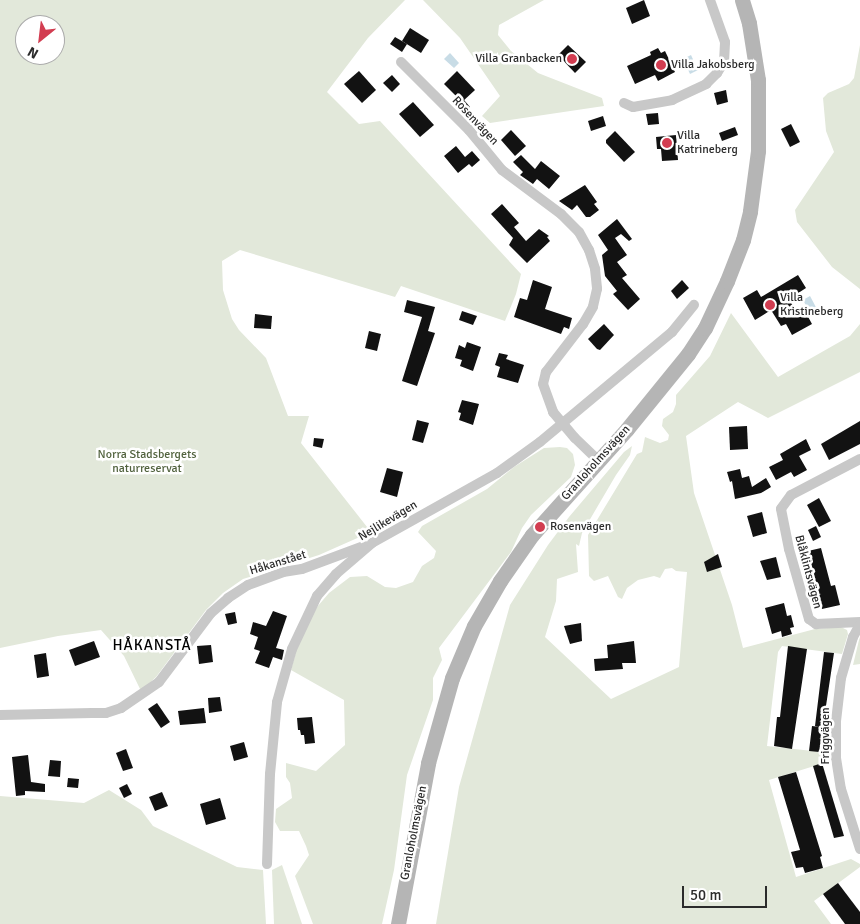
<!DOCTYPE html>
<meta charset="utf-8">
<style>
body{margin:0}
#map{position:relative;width:860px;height:924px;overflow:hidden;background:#fff;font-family:Signika,sans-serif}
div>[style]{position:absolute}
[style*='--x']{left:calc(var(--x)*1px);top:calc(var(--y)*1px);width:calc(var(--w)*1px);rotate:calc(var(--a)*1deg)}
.green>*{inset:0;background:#e2e8da}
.water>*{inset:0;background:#c8dce6}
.building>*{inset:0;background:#121212}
.street>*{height:10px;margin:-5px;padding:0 5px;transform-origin:5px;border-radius:5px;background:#c8c8c8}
.secondary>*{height:15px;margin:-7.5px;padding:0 7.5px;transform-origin:7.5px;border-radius:7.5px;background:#b5b5b5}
.dots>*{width:14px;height:14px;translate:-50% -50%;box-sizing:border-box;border:2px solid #fff;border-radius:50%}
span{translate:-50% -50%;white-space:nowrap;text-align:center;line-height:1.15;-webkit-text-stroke:5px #fff;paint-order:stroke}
.poi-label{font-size:12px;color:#2b2b2b}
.right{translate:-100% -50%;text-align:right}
.left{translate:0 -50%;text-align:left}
.street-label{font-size:12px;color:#2b2b2b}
.park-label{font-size:12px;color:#51623e}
.quarter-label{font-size:15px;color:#000;letter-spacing:1px}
.north{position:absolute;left:15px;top:15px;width:50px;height:50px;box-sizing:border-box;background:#fff;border:1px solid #aaa;border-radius:50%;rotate:209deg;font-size:14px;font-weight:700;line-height:20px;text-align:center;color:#2b2b2b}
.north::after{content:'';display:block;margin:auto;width:18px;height:22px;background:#d23d51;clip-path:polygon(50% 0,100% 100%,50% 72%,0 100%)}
.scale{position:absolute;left:682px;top:886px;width:85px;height:22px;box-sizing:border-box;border:2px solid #2b2b2b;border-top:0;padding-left:6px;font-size:15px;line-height:18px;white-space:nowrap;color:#2b2b2b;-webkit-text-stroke:4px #fff;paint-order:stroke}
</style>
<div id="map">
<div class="green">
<div style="clip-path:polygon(evenodd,0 0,405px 0,368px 38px,327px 92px,359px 124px,380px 121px,521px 274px,516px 294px,505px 321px,401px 286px,395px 297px,240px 250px,222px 261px,223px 290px,232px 319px,239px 330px,266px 358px,288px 416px,309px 416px,301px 443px,371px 532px,319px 555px,243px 579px,223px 593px,206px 610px,156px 677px,141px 691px,124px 656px,101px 630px,58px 636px,0 648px,0 0,25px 25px,55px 25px,55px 55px,25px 55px,25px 25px)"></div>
<div style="clip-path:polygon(423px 0,544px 0,499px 25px,498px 35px,511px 51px,538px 73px,602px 98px,604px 106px,490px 123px,482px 116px,500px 96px,460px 38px)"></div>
<div style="clip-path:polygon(860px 45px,860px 289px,832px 267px,797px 222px,795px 210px,834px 152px,826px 131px,823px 98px,828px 93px,849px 84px,854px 78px)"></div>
<div style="clip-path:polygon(731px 313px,778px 377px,850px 336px,860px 324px,860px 372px,768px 418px,738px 402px,686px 436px,694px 493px,732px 605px,743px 648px,815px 629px,841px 627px,847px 630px,848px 634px,842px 654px,782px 646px,778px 652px,767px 746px,822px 752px,824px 763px,769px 780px,796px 877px,851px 859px,860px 864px,860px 867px,814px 901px,831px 924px,436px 924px,459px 787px,510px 605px,548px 545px,569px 517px,624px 452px,632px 446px,630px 455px,616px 475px,582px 533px,579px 546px,576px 544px,578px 572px,557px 579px,556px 601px,545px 637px,611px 699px,679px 667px,687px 572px,676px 571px,672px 568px,665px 569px,660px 578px,654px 576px,638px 580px,627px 588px,622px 599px,618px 597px,608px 576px,594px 581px,589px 576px,588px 535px,637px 454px,642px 452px,645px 437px,660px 443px,668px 440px,669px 435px,662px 426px,663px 419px,673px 412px,676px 404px,676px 395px,710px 356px)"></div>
<div style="clip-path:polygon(560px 447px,567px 448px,573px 454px,575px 465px,571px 477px,531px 515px,522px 528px,511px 552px,439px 648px,442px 660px,433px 678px,433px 700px,407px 775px,394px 870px,382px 924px,313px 924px,295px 876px,309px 855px,306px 846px,299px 831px,280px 831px,275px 822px,276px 809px,292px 798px,290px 783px,286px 777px,286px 763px,316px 771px,345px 745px,344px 700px,291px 670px,300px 637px,317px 607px,329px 593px,350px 577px,367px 576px,385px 587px,396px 588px,413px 582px,422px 566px,434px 558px,436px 551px,418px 532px,422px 526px,487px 489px,514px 467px,544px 448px)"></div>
<div style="clip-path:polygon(860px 637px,860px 664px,853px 665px,859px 640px)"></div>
<div style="clip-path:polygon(109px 790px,141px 810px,153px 826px,237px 867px,263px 870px,266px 924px,0 924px,0 796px,84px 803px)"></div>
<div style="clip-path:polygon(282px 865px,302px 924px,274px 924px,272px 870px)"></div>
</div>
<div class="water">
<div style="clip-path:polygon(450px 53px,459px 63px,454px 68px,444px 59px)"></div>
<div style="clip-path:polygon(691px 55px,698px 70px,690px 74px,683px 59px)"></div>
<div style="clip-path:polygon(810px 296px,818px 311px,811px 315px,803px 300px)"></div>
</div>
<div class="building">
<div style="clip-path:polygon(644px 0,650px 16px,632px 24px,626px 8px)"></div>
<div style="clip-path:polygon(410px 28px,429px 40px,421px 53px,402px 41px)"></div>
<div style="clip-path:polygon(395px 37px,407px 44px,402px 52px,390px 44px)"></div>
<div style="clip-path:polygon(568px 45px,586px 62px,575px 73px,558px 55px)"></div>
<div style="clip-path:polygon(658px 48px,661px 53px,665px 51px,675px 72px,658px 81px,655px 75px,635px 84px,627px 66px,651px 55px,650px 52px)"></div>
<div style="clip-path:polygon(359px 71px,376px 90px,362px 103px,344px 84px)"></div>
<div style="clip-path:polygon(457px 71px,475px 90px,462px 102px,444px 84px)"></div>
<div style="clip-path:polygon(392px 75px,400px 84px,392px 92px,383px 83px)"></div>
<div style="clip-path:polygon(726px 90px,728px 102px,717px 105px,714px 93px)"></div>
<div style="clip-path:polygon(464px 100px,470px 107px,463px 114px,457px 108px)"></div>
<div style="clip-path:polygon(413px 102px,434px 125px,420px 137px,399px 114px)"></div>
<div style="clip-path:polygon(658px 113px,659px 124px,648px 125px,646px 114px)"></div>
<div style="clip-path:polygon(603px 116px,606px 126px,591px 131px,588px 121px)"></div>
<div style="clip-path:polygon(791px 124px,800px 142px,790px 147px,781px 129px)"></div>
<div style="clip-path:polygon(735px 127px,738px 135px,722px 141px,719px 133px)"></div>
<div style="clip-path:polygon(511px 130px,526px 146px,515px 156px,501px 140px)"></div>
<div style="clip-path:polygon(615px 131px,635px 152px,624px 162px,606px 143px,606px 140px)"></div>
<div style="clip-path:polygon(676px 135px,678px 160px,662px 161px,661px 149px,657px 149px,656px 137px)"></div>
<div style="clip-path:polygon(456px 146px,465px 157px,472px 151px,480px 160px,472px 167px,469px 164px,458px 173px,444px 156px)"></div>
<div style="clip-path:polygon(521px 155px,535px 169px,541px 161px,560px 176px,549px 189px,537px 179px,533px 184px,520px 175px,523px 172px,513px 162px)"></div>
<div style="clip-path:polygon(585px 185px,597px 202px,594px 204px,599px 210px,590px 217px,586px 217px,577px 205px,572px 210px,559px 201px)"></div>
<div style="clip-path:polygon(502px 204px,519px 223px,514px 227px,526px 241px,539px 229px,549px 236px,547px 237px,550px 241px,527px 263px,509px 245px,513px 238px,491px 214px)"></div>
<div style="clip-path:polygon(617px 219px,632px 239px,629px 241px,621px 234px,615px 238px,627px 255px,617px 262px,627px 275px,622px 278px,640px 299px,628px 310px,613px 294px,617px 291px,605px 276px,602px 255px,608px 250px,598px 235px)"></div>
<div style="clip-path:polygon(798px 275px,806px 288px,789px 299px,799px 317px,806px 313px,812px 324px,792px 335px,786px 324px,781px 326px,771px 310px,755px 320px,743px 298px,757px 290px,761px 297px)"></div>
<div style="clip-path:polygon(533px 280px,552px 287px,545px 309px,572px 318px,569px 329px,564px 327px,561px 334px,514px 317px,520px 298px,527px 300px)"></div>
<div style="clip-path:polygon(682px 280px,689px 288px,677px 299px,671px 291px)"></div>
<div style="clip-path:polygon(407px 300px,435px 307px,428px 331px,435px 333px,417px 386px,402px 381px,422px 317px,404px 312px)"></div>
<div style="clip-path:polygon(462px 311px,477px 316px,473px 325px,459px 320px)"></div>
<div style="clip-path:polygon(255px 314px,272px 316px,271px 329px,254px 328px)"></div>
<div style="clip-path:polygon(604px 324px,614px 335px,600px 350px,597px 349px,588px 339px)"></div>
<div style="clip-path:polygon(369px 331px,381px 334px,377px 351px,365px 348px)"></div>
<div style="clip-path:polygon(467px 342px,481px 347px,473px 371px,460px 366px,462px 360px,455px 358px,459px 345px,465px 348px)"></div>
<div style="clip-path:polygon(499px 353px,508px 355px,506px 359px,524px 365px,518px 383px,497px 377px,500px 367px,495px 365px)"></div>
<div style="clip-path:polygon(462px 400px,479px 404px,473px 425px,459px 420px,461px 413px,458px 412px)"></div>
<div style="clip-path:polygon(417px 420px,429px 423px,423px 443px,412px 440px)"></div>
<div style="clip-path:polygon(860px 421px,860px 444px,829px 460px,821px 444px)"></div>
<div style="clip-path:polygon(747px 426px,748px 449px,730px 450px,729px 427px)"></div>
<div style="clip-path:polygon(314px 438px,324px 439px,322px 448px,313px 446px)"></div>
<div style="clip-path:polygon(806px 439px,811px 450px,799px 456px,807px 470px,794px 477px,791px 472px,776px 480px,769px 467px,783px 460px,780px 454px)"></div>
<div style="clip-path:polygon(387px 468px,403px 472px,397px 497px,380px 492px)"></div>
<div style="clip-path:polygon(740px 469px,742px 478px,749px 476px,752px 487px,766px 478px,771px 487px,761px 493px,735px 499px,732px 481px,730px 482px,727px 472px)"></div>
<div style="clip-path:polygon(819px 498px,831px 521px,819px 527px,807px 505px)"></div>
<div style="clip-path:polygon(762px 512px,767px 533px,753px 537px,747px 516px)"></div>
<div style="clip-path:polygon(816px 526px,821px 537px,813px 541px,808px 530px)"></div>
<div style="clip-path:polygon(821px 548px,831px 586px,835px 585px,840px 605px,822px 609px,817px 590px,808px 592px,805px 578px,814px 576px,808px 551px)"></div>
<div style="clip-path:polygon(718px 554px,722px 567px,707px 572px,704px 562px)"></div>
<div style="clip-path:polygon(776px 557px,781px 577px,767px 580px,760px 561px)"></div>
<div style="clip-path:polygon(784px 603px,787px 616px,791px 615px,794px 627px,790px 628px,792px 634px,782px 637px,781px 631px,772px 634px,765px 608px)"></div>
<div style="clip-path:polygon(273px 611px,287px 616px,276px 648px,284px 650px,282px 660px,273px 657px,269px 668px,255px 663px,260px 651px,254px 649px,258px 637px,250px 634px,253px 622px,266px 626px)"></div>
<div style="clip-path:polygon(235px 612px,237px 623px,228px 625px,225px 614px)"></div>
<div style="clip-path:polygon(581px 623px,582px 641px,570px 644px,564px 626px)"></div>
<div style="clip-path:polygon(94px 641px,100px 657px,75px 666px,69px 650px)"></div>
<div style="clip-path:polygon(634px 641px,636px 663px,622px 663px,623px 669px,595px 671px,594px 659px,608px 658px,607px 645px)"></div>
<div style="clip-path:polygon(211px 645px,213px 662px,199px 664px,197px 646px)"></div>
<div style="clip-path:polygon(788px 646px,807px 649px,792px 749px,774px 746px,777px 717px,780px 717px)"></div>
<div style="clip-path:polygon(824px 652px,834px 653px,819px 752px,809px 751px,812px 726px,820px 727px,815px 726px)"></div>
<div style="clip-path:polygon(46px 653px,49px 676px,37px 678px,34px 655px)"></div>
<div style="clip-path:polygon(220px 697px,222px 711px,209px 713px,208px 698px)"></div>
<div style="clip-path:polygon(157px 703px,170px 722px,161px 728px,148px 709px)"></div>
<div style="clip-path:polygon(204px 708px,206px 723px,180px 725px,178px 711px)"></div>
<div style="clip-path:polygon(312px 717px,315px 743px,305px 744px,304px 735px,301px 735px,300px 730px,298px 730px,297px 718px)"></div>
<div style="clip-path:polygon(244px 742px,248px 757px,234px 761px,230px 746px)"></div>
<div style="clip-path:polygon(126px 749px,133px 768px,123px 771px,116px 753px)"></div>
<div style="clip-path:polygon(28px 755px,31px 782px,45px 784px,45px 792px,25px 791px,25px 795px,16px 796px,12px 757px)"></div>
<div style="clip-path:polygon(50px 760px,61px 761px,60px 777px,48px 776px)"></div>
<div style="clip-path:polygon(822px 763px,844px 836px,834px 838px,813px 766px)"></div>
<div style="clip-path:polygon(796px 772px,822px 856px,820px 857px,823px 868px,805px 873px,803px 867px,796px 868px,791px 852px,800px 850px,778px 777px)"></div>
<div style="clip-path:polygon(68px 778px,79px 779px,78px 788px,67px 787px)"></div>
<div style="clip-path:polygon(127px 784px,132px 794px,124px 798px,119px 788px)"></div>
<div style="clip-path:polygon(162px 792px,168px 806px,155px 811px,149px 797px)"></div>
<div style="clip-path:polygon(220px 798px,226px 819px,206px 825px,200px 804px)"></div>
<div style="clip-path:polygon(838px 883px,860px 912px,860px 924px,845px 924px,823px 894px)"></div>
</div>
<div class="street">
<div style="--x:401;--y:62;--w:96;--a:45"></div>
<div style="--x:469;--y:130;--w:52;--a:50.5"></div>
<div style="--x:502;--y:170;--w:74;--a:36.7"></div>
<div style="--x:561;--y:214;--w:25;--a:45"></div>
<div style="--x:579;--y:232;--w:21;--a:61"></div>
<div style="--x:589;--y:250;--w:20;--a:72"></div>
<div style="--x:595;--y:269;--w:20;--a:84"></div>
<div style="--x:597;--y:289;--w:18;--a:103"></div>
<div style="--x:593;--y:307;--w:20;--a:120"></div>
<div style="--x:583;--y:324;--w:61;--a:127.6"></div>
<div style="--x:546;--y:372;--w:12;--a:104"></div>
<div style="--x:543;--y:384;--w:30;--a:70"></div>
<div style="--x:553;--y:412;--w:34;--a:50"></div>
<div style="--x:575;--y:438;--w:33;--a:44"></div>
<div style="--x:624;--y:103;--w:10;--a:24"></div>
<div style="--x:633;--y:107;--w:40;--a:-10"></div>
<div style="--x:672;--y:100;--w:38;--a:-25"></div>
<div style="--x:706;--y:84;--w:16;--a:-45"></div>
<div style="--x:717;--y:73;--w:13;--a:-58"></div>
<div style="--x:724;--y:62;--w:20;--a:-87"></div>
<div style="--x:725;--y:42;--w:45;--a:-109.7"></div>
<div style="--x:860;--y:459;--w:78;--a:152.4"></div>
<div style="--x:791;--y:495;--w:17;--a:126"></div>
<div style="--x:781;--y:509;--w:41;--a:78.7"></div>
<div style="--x:789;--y:549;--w:73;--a:74.1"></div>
<div style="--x:809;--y:619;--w:9;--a:36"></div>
<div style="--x:816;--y:624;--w:44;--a:-2.6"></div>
<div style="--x:860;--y:624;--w:15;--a:118"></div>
<div style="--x:853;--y:637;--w:43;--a:106.3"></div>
<div style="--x:841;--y:678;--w:43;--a:96.6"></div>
<div style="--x:836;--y:721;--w:37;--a:90"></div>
<div style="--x:836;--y:758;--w:31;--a:81"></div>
<div style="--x:841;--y:789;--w:63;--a:72.4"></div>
<div style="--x:0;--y:715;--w:92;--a:-1.2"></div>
<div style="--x:92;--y:713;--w:14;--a:0"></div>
<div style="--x:106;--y:713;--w:16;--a:-18"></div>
<div style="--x:121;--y:708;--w:46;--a:-34.4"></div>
<div style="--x:159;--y:682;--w:86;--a:-53"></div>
<div style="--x:211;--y:613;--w:23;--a:-41"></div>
<div style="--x:228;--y:598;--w:24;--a:-33"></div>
<div style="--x:248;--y:585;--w:37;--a:-20"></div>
<div style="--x:283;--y:572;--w:19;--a:-9"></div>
<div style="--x:302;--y:569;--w:66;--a:-20.4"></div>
<div style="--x:267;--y:864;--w:90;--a:-88.1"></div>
<div style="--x:270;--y:774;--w:72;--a:-84.4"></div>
<div style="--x:277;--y:702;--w:55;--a:-74.2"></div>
<div style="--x:292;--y:649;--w:59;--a:-64.7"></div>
<div style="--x:317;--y:596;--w:29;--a:-49"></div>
<div style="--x:336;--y:574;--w:48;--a:-40.7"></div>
<div style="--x:372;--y:543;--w:143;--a:-29.2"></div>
<div style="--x:497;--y:473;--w:53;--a:-35.8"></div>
<div style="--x:540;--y:442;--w:172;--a:-39.8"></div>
<div style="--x:672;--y:332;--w:35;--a:-51"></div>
</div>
<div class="secondary">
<div style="--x:398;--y:924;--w:164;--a:-79.4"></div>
<div style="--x:428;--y:763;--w:88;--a:-74.2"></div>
<div style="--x:452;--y:678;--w:56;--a:-67.1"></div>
<div style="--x:474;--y:626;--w:52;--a:-60"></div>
<div style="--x:500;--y:581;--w:56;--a:-55.2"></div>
<div style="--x:532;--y:535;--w:142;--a:-48.1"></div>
<div style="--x:627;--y:429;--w:97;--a:-50.9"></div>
<div style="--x:688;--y:354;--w:31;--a:-57"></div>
<div style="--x:705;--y:328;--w:52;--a:-64.9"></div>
<div style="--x:727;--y:281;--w:44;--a:-68.7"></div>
<div style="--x:743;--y:240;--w:30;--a:-76"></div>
<div style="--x:750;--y:211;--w:61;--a:-82.4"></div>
<div style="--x:758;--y:151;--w:71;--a:-90"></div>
<div style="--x:758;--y:80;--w:58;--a:-99"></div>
<div style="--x:749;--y:23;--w:24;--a:-107"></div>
</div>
<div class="dots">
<div style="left:572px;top:59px;background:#d23d51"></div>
<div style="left:661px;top:65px;background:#d23d51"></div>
<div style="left:667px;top:143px;background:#d23d51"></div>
<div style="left:770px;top:305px;background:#d23d51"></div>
<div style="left:540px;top:527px;background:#d23d51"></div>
</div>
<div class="poi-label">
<span class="right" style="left:562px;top:59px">Villa Granbacken</span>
<span class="left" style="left:671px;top:65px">Villa Jakobsberg</span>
<span class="left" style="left:677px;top:143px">Villa<br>Katrineberg</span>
<span class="left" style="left:780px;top:305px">Villa<br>Kristineberg</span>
<span class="left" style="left:550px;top:527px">Rosenvägen</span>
</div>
<div class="street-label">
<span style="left:475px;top:121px;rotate:47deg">Rosenvägen</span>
<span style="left:596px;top:463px;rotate:-48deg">Granloholmsvägen</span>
<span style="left:388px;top:521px;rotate:-31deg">Nejlikevägen</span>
<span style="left:278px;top:563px;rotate:-17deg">Håkanstået</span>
<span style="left:808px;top:572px;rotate:75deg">Blåklintsvägen</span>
<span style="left:826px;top:736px;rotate:-90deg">Friggvägen</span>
<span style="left:414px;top:833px;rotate:-79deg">Granloholmsvägen</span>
</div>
<div class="park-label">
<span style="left:147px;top:462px">Norra Stadsbergets<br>naturreservat</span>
</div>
<div class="quarter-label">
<span style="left:152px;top:646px">HÅKANSTÅ</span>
</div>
<div class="north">N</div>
<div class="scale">50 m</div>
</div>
